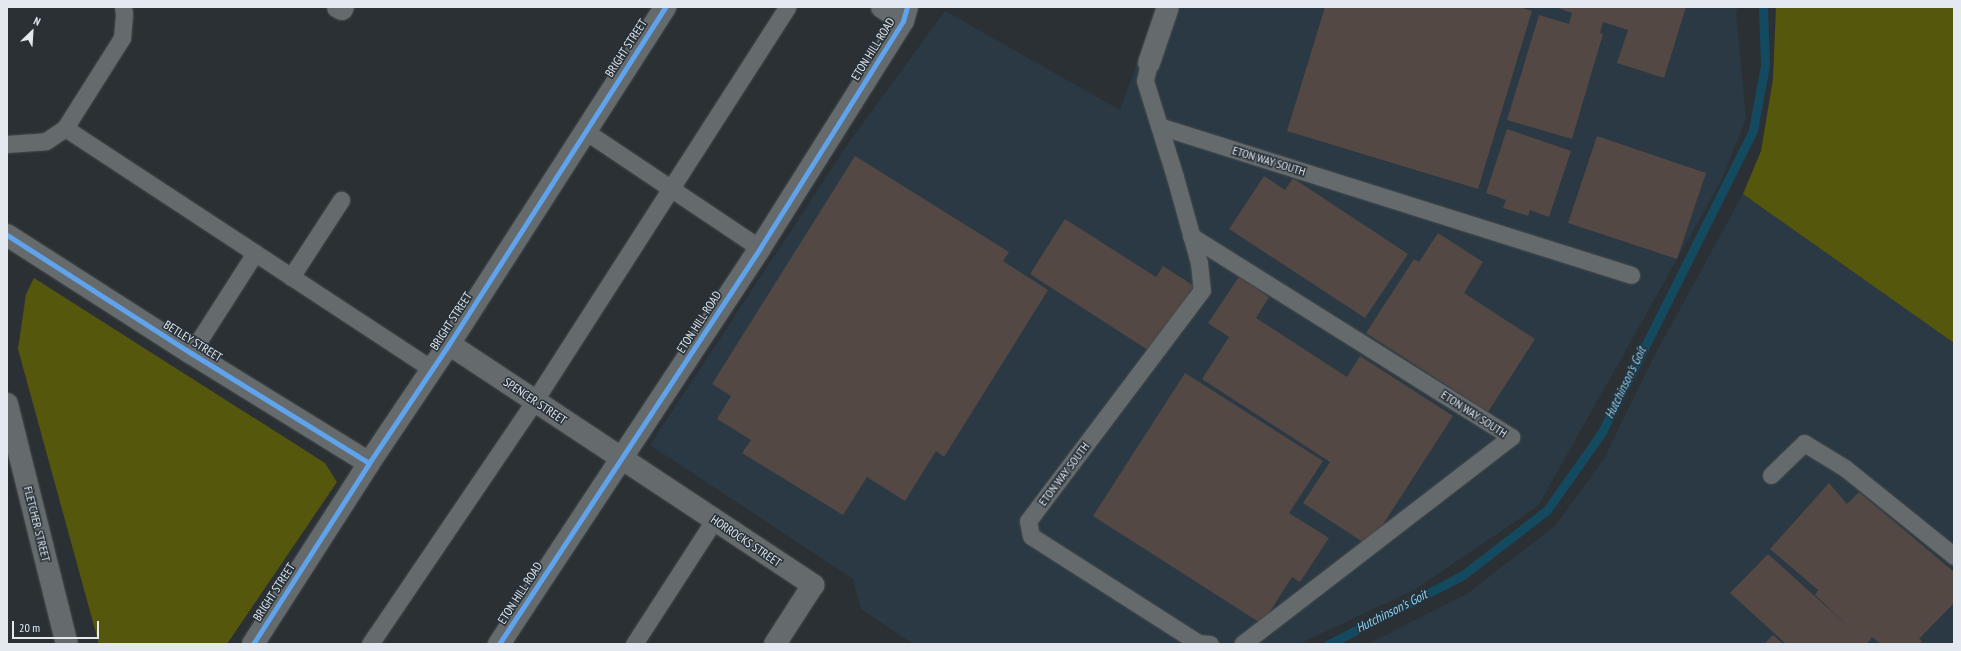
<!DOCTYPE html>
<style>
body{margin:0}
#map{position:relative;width:1961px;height:651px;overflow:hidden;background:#2b3035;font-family:"PT Sans Narrow",sans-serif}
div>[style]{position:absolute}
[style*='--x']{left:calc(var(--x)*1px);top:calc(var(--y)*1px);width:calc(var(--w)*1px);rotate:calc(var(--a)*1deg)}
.built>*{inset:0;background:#2a3943}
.green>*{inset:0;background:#55570d}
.stream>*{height:9px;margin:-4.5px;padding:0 4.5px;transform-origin:4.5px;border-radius:4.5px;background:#134a60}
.building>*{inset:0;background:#534843}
.roads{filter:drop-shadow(0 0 1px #464b4e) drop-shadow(0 0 1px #464b4e)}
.lane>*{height:17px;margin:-8.5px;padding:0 8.5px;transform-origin:8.5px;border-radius:8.5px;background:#656a6c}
.street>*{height:22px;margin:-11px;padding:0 11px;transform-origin:11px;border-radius:11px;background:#656a6c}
.secondary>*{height:22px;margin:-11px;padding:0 11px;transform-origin:11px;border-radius:11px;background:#656a6c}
.cycleway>*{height:5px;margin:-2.5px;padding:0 2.5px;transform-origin:2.5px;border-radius:2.5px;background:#60a3ed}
span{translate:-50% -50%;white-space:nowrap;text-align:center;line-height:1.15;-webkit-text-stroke:3px #273139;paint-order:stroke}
.street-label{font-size:12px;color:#e3e9ee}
.water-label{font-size:13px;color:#88d1f4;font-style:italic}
.frame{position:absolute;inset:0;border:8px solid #e3e9ee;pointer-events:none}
.north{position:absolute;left:12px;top:12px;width:40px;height:40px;-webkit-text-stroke:3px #273139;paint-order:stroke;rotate:25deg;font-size:11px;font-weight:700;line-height:16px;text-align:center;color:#e3e9ee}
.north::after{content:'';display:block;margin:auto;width:14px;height:18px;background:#e3e9ee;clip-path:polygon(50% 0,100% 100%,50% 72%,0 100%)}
.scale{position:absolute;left:12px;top:621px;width:87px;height:18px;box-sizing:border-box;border:2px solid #e3e9ee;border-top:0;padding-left:5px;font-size:12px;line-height:14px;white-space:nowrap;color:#e3e9ee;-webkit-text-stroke:3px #273139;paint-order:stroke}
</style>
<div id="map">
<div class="built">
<div style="clip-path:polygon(1157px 7px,1738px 7px,1736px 12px,1746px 119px,1720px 183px,1538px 506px,1414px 590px,1299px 644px,913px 644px,861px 609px,853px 579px,650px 445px,850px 141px,945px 11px,1120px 110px)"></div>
<div style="clip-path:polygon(1743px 194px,1954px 343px,1954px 644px,1368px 644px,1467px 594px,1556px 525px,1604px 459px,1651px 362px)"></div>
</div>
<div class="green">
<div style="clip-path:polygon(1776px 7px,1954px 7px,1954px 343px,1743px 194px,1761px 151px,1773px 79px)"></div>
<div style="clip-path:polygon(34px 278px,325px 463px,337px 482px,227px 644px,99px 644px,18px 349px,26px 294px)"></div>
</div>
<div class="stream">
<div style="--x:1329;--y:644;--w:151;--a:-27.2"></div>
<div style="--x:1463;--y:575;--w:106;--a:-37.7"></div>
<div style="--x:1547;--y:510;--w:95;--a:-54.8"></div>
<div style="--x:1602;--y:432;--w:338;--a:-63.4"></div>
<div style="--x:1753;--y:130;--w:66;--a:-79.5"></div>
<div style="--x:1765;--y:65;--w:58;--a:-92"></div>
</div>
<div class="building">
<div style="clip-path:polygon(1325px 7px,1520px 7px,1532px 11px,1478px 189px,1287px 131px)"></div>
<div style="clip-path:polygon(1555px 7px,1686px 7px,1664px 78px,1617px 63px,1628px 30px,1603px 22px,1600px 33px,1603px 34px,1572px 139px,1507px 120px,1539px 15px,1569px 24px,1572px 13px)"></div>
<div style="clip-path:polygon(1507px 129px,1571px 151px,1549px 217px,1530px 210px,1528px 216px,1503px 208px,1506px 200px,1486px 193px)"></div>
<div style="clip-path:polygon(1597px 136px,1706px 173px,1677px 259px,1568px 223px)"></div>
<div style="clip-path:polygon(855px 156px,1009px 252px,1003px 261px,1048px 290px,944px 457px,936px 451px,905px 501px,867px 477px,843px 515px,742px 453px,751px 440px,717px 419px,731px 396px,712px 384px)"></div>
<div style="clip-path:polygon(1264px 176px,1285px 190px,1293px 178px,1408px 254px,1365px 318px,1229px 229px)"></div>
<div style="clip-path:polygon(1065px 219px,1156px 277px,1163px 266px,1194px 286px,1151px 352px,1030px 274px)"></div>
<div style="clip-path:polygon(1438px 233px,1483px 262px,1464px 293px,1535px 339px,1488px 412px,1366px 333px,1414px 259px,1419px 262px)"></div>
<div style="clip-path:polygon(1239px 277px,1269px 297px,1256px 318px,1347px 377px,1360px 356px,1453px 416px,1369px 546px,1303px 503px,1330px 462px,1202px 379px,1229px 337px,1208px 323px)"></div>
<div style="clip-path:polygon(1185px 373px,1323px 461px,1289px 513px,1329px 538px,1300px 582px,1292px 577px,1262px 624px,1093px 516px)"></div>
<div style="clip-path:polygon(1829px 483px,1847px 504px,1859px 492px,1954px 572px,1954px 603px,1919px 639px,1922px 641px,1920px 644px,1881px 644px,1872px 637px,1867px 644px,1786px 644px,1730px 593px,1768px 554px,1850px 628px,1815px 595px,1818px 590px,1770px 549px)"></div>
<div style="clip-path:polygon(1773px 635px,1783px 644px,1764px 644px)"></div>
</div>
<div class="roads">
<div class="lane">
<div style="--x:1149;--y:63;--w:18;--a:103"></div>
<div style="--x:1145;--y:81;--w:101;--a:72.6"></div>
<div style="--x:1175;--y:177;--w:89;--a:74.4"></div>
<div style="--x:1199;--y:263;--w:27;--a:84"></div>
<div style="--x:1202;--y:290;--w:289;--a:127"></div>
<div style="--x:1028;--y:521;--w:15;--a:79"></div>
<div style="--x:1031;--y:536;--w:198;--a:32.6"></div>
<div style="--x:1198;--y:643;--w:12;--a:5"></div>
<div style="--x:1159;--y:126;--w:495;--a:17.5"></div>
<div style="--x:65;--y:128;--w:439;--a:33.3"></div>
<div style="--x:585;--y:131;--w:211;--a:33.8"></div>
<div style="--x:7;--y:144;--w:39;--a:-4"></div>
<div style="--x:46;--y:141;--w:23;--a:-34"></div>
<div style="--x:65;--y:128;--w:107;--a:-57.7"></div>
<div style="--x:122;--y:38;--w:24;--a:-85"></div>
<div style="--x:124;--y:14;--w:7;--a:-98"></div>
<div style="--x:1191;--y:236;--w:378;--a:32.1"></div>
<div style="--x:1511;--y:437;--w:339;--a:142.4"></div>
<div style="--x:291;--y:277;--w:92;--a:-57"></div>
<div style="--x:191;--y:353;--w:119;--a:-57.4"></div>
<div style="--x:1771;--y:475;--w:46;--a:-44.1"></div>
<div style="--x:1804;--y:443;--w:48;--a:31.4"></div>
<div style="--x:1845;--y:468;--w:140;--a:38.9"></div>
<div style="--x:370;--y:644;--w:295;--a:-55.9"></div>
<div style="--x:535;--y:400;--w:467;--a:-57.3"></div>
<div style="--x:634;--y:644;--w:149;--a:-57.1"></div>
</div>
<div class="street">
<div style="--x:338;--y:7;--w:4;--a:27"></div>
<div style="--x:342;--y:9;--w:2;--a:-63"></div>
<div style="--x:882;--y:7;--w:25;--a:34"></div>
<div style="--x:1149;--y:63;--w:59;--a:-71.3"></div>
<div style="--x:7;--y:235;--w:219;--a:32.7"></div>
<div style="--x:191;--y:353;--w:209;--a:31.7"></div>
<div style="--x:449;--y:344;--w:437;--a:33.5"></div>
<div style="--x:813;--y:585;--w:70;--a:122.8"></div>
<div style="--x:7;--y:404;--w:247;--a:76"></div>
<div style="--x:253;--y:644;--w:215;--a:-57.3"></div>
<div style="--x:369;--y:463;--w:143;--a:-56.1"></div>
<div style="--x:449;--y:344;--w:400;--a:-57.3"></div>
</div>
<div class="secondary">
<div style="--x:499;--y:644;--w:474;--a:-56.6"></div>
<div style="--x:760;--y:248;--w:268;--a:-57.8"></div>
<div style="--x:903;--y:21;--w:15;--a:-74"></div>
</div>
</div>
<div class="cycleway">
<div style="--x:7;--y:235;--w:219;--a:32.7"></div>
<div style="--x:191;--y:353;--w:209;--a:31.7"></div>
<div style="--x:253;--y:644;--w:215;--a:-57.3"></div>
<div style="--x:369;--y:463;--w:143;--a:-56.1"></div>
<div style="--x:449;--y:344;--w:400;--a:-57.3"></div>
<div style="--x:499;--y:644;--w:474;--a:-56.6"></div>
<div style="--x:760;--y:248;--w:268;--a:-57.8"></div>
<div style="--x:903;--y:21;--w:15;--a:-74"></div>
</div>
<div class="street-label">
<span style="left:626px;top:48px;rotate:-57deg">BRIGHT STREET</span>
<span style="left:873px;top:49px;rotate:-58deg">ETON HILL ROAD</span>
<span style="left:1269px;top:161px;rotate:17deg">ETON WAY SOUTH</span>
<span style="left:451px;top:321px;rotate:-57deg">BRIGHT STREET</span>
<span style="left:699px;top:322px;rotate:-57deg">ETON HILL ROAD</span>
<span style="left:193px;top:341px;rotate:32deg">BETLEY STREET</span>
<span style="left:535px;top:401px;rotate:34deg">SPENCER STREET</span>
<span style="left:1474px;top:414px;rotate:33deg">ETON WAY SOUTH</span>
<span style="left:1064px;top:474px;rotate:-53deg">ETON WAY SOUTH</span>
<span style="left:37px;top:524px;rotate:76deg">FLETCHER STREET</span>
<span style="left:746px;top:541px;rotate:34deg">HORROCKS STREET</span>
<span style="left:274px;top:592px;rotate:-57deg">BRIGHT STREET</span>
<span style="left:520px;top:593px;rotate:-57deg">ETON HILL ROAD</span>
</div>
<div class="water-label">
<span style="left:1626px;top:383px;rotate:-64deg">Hutchinson's Goit</span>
<span style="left:1392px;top:612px;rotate:-27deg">Hutchinson's Goit</span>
</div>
<div class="frame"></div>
<div class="north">N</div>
<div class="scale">20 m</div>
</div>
